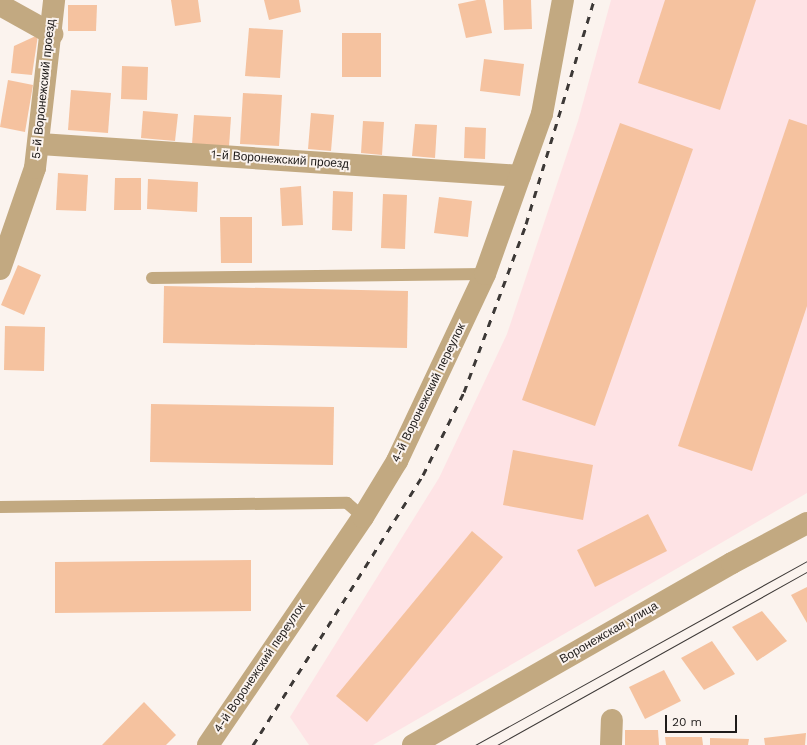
<!DOCTYPE html>
<meta charset="utf-8">
<style>
body{margin:0}
#map{position:relative;width:807px;height:745px;overflow:hidden;background:#fbf3ee;font-family:"Work Sans",sans-serif}
div>[style]{position:absolute}
[style*='--x']{left:calc(var(--x)*1px);top:calc(var(--y)*1px);width:calc(var(--w)*1px);rotate:calc(var(--a)*1deg)}
.industrial>*{inset:0;background:#fee3e5}
.building>*{inset:0;background:#f5c29f}
.service>*{height:12px;margin:-6px;padding:0 6px;transform-origin:6px;border-radius:6px;background:#c2a981}
.minor>*{height:22px;margin:-11px;padding:0 11px;transform-origin:11px;border-radius:11px;background:#c2a981}
.tertiary>*{height:22px;margin:-11px;padding:0 11px;transform-origin:11px;border-radius:11px;background:#c2a981}
.tram>*{height:1px;margin:-0.5px;padding:0 0.5px;transform-origin:0.5px;border-radius:0.5px;background:#3d3937}
.rail>*{height:3px;margin-top:-1.5px;transform-origin:0;background:repeating-linear-gradient(90deg,#3d3937 0 7px,transparent 0 14px)}
span{translate:-50% -50%;white-space:nowrap;text-align:center;line-height:1.15;-webkit-text-stroke:4px #fbf3ee;paint-order:stroke}
.street-label{font-size:12px;color:#1e1b1a}
.scale{position:absolute;left:665px;top:715px;width:72px;height:18px;box-sizing:border-box;border:2px solid #1e1b1a;border-top:0;padding-left:5px;font-size:12px;line-height:14px;white-space:nowrap;color:#1e1b1a;-webkit-text-stroke:3px #fbf3ee;paint-order:stroke}
</style>
<div id="map">
<div class="industrial">
<div style="clip-path:polygon(611px 0,807px 0,807px 493px,373px 745px,309px 745px,290px 717px,439px 478px,507px 334px,578px 121px)"></div>
</div>
<div class="building">
<div style="clip-path:polygon(171px 0,198px 0,201px 22px,175px 26px)"></div>
<div style="clip-path:polygon(264px 0,299px 0,301px 12px,269px 20px)"></div>
<div style="clip-path:polygon(477px 0,485px 0,492px 33px,466px 38px,458px 4px)"></div>
<div style="clip-path:polygon(503px 0,531px 0,532px 29px,504px 30px)"></div>
<div style="clip-path:polygon(665px 0,756px 0,720px 110px,638px 83px)"></div>
<div style="clip-path:polygon(68px 5px,97px 5px,96px 31px,68px 31px)"></div>
<div style="clip-path:polygon(249px 28px,283px 30px,280px 78px,245px 76px)"></div>
<div style="clip-path:polygon(342px 33px,381px 33px,381px 77px,342px 77px)"></div>
<div style="clip-path:polygon(38px 35px,32px 75px,11px 73px,14px 46px)"></div>
<div style="clip-path:polygon(484px 59px,524px 64px,520px 96px,480px 91px)"></div>
<div style="clip-path:polygon(122px 66px,148px 67px,147px 100px,121px 99px)"></div>
<div style="clip-path:polygon(8px 80px,33px 85px,25px 132px,0 127px)"></div>
<div style="clip-path:polygon(71px 90px,111px 93px,108px 133px,68px 130px)"></div>
<div style="clip-path:polygon(243px 93px,282px 95px,279px 146px,240px 144px)"></div>
<div style="clip-path:polygon(143px 111px,178px 114px,175px 141px,141px 138px)"></div>
<div style="clip-path:polygon(311px 113px,334px 115px,331px 151px,308px 149px)"></div>
<div style="clip-path:polygon(194px 115px,231px 117px,229px 147px,192px 145px)"></div>
<div style="clip-path:polygon(789px 119px,807px 125px,807px 306px,752px 471px,678px 446px)"></div>
<div style="clip-path:polygon(363px 121px,384px 122px,382px 155px,361px 153px)"></div>
<div style="clip-path:polygon(620px 123px,693px 149px,595px 426px,522px 400px)"></div>
<div style="clip-path:polygon(415px 124px,437px 125px,435px 158px,412px 156px)"></div>
<div style="clip-path:polygon(465px 127px,486px 128px,485px 159px,464px 158px)"></div>
<div style="clip-path:polygon(58px 173px,88px 175px,86px 211px,56px 210px)"></div>
<div style="clip-path:polygon(115px 178px,141px 178px,141px 210px,114px 210px)"></div>
<div style="clip-path:polygon(148px 179px,198px 182px,197px 212px,147px 209px)"></div>
<div style="clip-path:polygon(301px 186px,303px 225px,282px 226px,280px 188px)"></div>
<div style="clip-path:polygon(333px 191px,353px 192px,352px 231px,332px 230px)"></div>
<div style="clip-path:polygon(383px 194px,407px 195px,405px 249px,381px 248px)"></div>
<div style="clip-path:polygon(439px 197px,472px 201px,468px 237px,434px 233px)"></div>
<div style="clip-path:polygon(220px 217px,252px 217px,252px 263px,221px 263px)"></div>
<div style="clip-path:polygon(18px 265px,41px 275px,24px 315px,1px 305px)"></div>
<div style="clip-path:polygon(164px 286px,408px 291px,407px 348px,163px 343px)"></div>
<div style="clip-path:polygon(5px 326px,45px 327px,44px 371px,4px 370px)"></div>
<div style="clip-path:polygon(151px 404px,334px 407px,333px 465px,150px 462px)"></div>
<div style="clip-path:polygon(513px 450px,593px 465px,583px 520px,503px 505px)"></div>
<div style="clip-path:polygon(648px 514px,667px 551px,595px 587px,577px 550px)"></div>
<div style="clip-path:polygon(472px 531px,503px 557px,367px 722px,336px 696px)"></div>
<div style="clip-path:polygon(251px 560px,251px 611px,55px 613px,55px 562px)"></div>
<div style="clip-path:polygon(807px 587px,807px 623px,791px 595px)"></div>
<div style="clip-path:polygon(762px 611px,787px 641px,757px 661px,732px 627px)"></div>
<div style="clip-path:polygon(712px 641px,735px 674px,704px 690px,681px 658px)"></div>
<div style="clip-path:polygon(664px 670px,681px 701px,645px 719px,629px 687px)"></div>
<div style="clip-path:polygon(144px 702px,176px 735px,166px 745px,102px 745px)"></div>
<div style="clip-path:polygon(625px 730px,658px 730px,659px 745px,625px 745px)"></div>
<div style="clip-path:polygon(806px 733px,805px 745px,765px 745px,764px 738px)"></div>
<div style="clip-path:polygon(665px 737px,702px 737px,703px 745px,666px 745px)"></div>
<div style="clip-path:polygon(710px 738px,749px 739px,748px 745px,710px 745px)"></div>
</div>
<div class="service">
<div style="--x:152;--y:278;--w:333;--a:-0.7"></div>
<div style="--x:0;--y:507;--w:347;--a:-0.7"></div>
<div style="--x:347;--y:503;--w:21;--a:41"></div>
</div>
<div class="minor">
<div style="--x:0;--y:5;--w:60;--a:29.1"></div>
<div style="--x:40;--y:144;--w:481;--a:3.8"></div>
<div style="--x:0;--y:269;--w:107;--a:-70.9"></div>
<div style="--x:35;--y:168;--w:169;--a:-83.5"></div>
<div style="--x:208;--y:745;--w:276;--a:-55.8"></div>
<div style="--x:363;--y:517;--w:66;--a:-58.7"></div>
<div style="--x:397;--y:461;--w:207;--a:-64.8"></div>
<div style="--x:485;--y:274;--w:170;--a:-70.4"></div>
<div style="--x:542;--y:114;--w:116;--a:-79.6"></div>
<div style="--x:611;--y:745;--w:25;--a:-88"></div>
</div>
<div class="tertiary">
<div style="--x:413;--y:745;--w:367;--a:-29.7"></div>
<div style="--x:732;--y:563;--w:85;--a:-28.1"></div>
</div>
<div class="tram">
<div style="--x:475;--y:745;--w:380;--a:-29"></div>
<div style="--x:497;--y:745;--w:355;--a:-29.2"></div>
</div>
<div class="rail">
<div style="--x:253;--y:745;--w:319;--a:-57.8"></div>
<div style="--x:423;--y:475;--w:93;--a:-63.7"></div>
<div style="--x:464;--y:392;--w:179;--a:-69.7"></div>
<div style="--x:526;--y:224;--w:234;--a:-73.1"></div>
</div>
<div class="street-label">
<span style="left:44px;top:89px;rotate:-84deg">5-й Воронежский проезд</span>
<span style="left:280px;top:160px;rotate:4deg">1-й Воронежский проезд</span>
<span style="left:429px;top:393px;rotate:-64deg">4-й Воронежский переулок</span>
<span style="left:609px;top:633px;rotate:-30deg">Воронежская улица</span>
<span style="left:260px;top:668px;rotate:-56deg">4-й Воронежский переулок</span>
</div>
<div class="scale">20 m</div>
</div>
